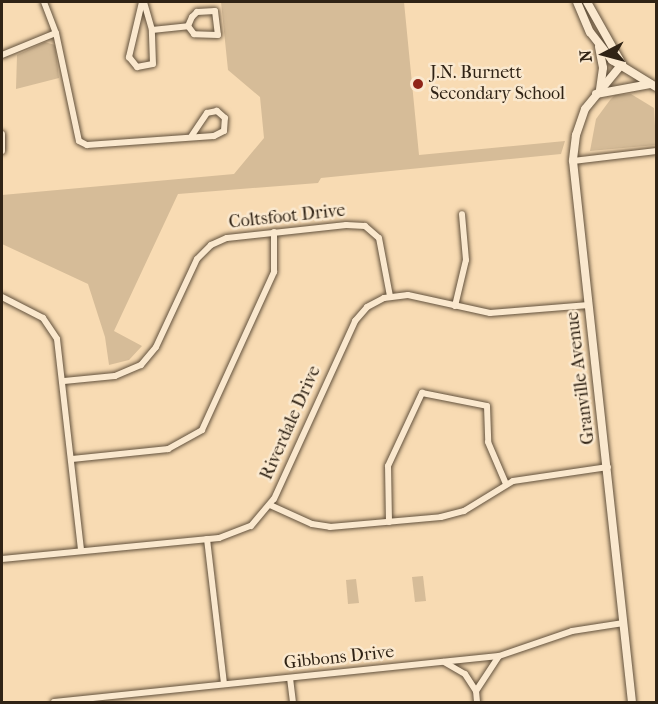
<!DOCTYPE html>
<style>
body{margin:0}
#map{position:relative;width:658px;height:704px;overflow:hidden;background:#f8dbb3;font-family:"IM FELL French Canon",serif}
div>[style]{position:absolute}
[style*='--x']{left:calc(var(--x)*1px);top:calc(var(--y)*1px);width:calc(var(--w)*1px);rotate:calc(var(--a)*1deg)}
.green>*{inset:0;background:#d6bc98}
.roads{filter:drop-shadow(0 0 2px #62513c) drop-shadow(0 0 2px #62513c)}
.minor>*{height:6px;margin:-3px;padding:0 3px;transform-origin:3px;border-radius:3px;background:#fae8ce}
.tertiary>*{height:8px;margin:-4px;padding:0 4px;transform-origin:4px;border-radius:4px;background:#fae8ce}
.secondary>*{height:8px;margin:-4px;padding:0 4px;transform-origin:4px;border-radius:4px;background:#fae8ce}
.dots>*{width:16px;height:16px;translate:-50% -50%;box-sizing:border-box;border:3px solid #fae8ce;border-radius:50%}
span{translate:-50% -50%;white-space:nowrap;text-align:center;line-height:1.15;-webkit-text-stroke:5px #fae8ce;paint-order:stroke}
.poi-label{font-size:18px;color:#302315}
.left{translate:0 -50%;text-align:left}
.street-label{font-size:18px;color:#302315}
.frame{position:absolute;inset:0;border:3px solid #302315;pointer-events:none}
.north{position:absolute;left:574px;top:24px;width:60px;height:60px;-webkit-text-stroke:4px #fae8ce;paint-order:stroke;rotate:264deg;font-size:16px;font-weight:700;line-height:24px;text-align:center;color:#302315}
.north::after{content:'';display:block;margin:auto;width:21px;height:27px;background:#302315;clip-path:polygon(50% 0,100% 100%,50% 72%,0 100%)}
</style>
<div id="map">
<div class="green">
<div style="clip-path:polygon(221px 2px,404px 2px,419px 155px,565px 141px,561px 154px,321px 178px,318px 183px,178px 194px,114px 331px,142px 346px,129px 360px,109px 365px,105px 337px,88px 284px,2px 244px,2px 195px,234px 174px,264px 138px,260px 97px,228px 70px)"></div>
<div style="clip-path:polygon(45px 42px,55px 45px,59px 78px,16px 89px,17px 55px)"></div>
<div style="clip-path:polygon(631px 94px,654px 108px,656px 145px,590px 151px,596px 119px,610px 100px,615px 95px)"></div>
<div style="clip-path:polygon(423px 576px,426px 601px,415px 602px,412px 577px)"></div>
<div style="clip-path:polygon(356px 579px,359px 603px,348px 604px,346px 580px)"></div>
</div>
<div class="roads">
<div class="minor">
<div style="--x:44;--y:2;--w:33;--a:69"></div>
<div style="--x:56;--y:33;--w:110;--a:78"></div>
<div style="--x:79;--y:141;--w:9;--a:27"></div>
<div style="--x:87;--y:145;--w:127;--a:-4.1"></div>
<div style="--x:214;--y:136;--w:11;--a:-27"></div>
<div style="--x:224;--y:131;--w:13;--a:-86"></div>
<div style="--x:225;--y:118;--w:11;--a:-139"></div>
<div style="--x:217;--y:111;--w:10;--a:169"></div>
<div style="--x:207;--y:113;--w:27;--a:124"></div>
<div style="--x:142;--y:2;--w:57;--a:103.3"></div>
<div style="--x:129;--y:57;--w:13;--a:51"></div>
<div style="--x:137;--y:67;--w:16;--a:-11"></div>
<div style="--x:153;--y:64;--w:34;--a:-92"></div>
<div style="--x:144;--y:2;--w:29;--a:74"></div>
<div style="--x:152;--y:30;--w:36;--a:-6"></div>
<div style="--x:215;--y:11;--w:24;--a:83"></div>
<div style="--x:218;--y:35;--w:24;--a:-178"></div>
<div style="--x:194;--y:34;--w:10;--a:-127"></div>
<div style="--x:188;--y:26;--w:10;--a:-66"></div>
<div style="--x:192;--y:17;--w:7;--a:-45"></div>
<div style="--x:197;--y:12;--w:18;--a:-3"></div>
<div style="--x:2;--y:55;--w:58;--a:-22.2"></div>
<div style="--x:2;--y:134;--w:17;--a:90"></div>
<div style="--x:573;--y:161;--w:84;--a:-6.9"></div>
<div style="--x:2;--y:297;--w:46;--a:27.1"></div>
<div style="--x:43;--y:318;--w:25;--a:56"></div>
<div style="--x:57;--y:339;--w:213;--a:83.5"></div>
<div style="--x:455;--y:306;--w:47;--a:-76.6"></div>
<div style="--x:466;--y:260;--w:46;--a:-95"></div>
<div style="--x:64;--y:381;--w:51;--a:-5.6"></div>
<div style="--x:115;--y:376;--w:28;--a:-23"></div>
<div style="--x:141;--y:365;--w:23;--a:-50"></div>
<div style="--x:156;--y:347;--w:97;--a:-65"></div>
<div style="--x:197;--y:259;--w:20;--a:-45"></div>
<div style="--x:211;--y:245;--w:17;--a:-24"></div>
<div style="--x:227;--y:238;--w:120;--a:-6.2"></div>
<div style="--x:346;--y:225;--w:19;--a:3"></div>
<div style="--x:365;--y:226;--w:18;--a:41"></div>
<div style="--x:379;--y:238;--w:59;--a:79.3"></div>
<div style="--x:72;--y:459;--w:97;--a:-5.9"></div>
<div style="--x:168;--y:449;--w:39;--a:-29"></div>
<div style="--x:202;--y:430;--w:174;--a:-65.5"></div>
<div style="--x:274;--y:272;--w:40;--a:-90"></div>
<div style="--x:270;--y:505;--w:46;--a:24.3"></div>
<div style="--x:312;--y:524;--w:18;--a:9"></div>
<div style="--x:330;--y:527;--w:111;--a:-5.1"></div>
<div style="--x:441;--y:517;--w:24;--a:-15"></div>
<div style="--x:464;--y:511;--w:57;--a:-31.5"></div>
<div style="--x:513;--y:481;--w:96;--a:-8.4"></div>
<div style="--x:389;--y:522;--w:56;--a:-91"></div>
<div style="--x:388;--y:466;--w:81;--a:-65"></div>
<div style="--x:422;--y:393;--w:66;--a:11.3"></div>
<div style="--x:487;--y:406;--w:36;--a:88"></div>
<div style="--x:488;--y:442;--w:46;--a:66.8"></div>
<div style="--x:207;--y:539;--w:146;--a:83.3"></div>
<div style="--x:2;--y:559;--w:218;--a:-5.5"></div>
<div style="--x:219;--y:538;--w:34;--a:-21"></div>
<div style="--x:251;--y:526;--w:35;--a:-50"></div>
<div style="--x:274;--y:499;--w:196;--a:-65.5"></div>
<div style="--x:355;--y:321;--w:18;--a:-49"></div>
<div style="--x:367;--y:307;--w:19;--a:-28"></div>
<div style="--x:384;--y:298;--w:24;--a:-7"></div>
<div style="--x:408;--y:295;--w:84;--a:12.4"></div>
<div style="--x:490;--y:313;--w:99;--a:-4.6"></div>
<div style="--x:444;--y:662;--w:24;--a:30"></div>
<div style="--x:465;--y:674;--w:20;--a:57"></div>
<div style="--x:290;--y:678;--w:24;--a:83"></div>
<div style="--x:54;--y:702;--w:447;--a:-5.9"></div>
<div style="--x:499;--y:656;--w:77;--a:-18.9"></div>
<div style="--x:572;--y:631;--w:52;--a:-8.9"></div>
<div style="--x:477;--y:702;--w:11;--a:-95"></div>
<div style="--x:476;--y:691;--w:42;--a:-56.7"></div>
</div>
<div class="tertiary">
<div style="--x:622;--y:64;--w:58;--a:129.4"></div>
<div style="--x:585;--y:109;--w:28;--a:109"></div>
<div style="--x:576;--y:135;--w:26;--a:97"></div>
<div style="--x:573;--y:161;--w:544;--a:83.78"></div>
</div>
<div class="secondary">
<div style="--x:577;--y:2;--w:33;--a:67"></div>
<div style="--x:590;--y:32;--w:36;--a:52"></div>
<div style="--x:612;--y:60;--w:52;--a:31.5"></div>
<div style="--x:587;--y:2;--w:71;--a:60.6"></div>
<div style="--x:599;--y:47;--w:21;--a:79"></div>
<div style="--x:603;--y:68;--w:21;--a:98"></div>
<div style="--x:596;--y:94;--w:55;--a:-10.5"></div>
</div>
</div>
<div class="dots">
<div style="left:418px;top:84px;background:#8f2418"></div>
</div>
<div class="poi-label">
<span class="left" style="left:430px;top:84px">J.N. Burnett<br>Secondary School</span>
</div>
<div class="street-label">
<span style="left:287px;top:217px;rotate:-6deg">Coltsfoot Drive</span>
<span style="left:581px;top:378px;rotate:-97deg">Granville Avenue</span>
<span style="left:291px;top:423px;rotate:-66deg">Riverdale Drive</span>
<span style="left:339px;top:658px;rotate:-6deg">Gibbons Drive</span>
</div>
<div class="frame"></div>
<div class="north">N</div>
</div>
